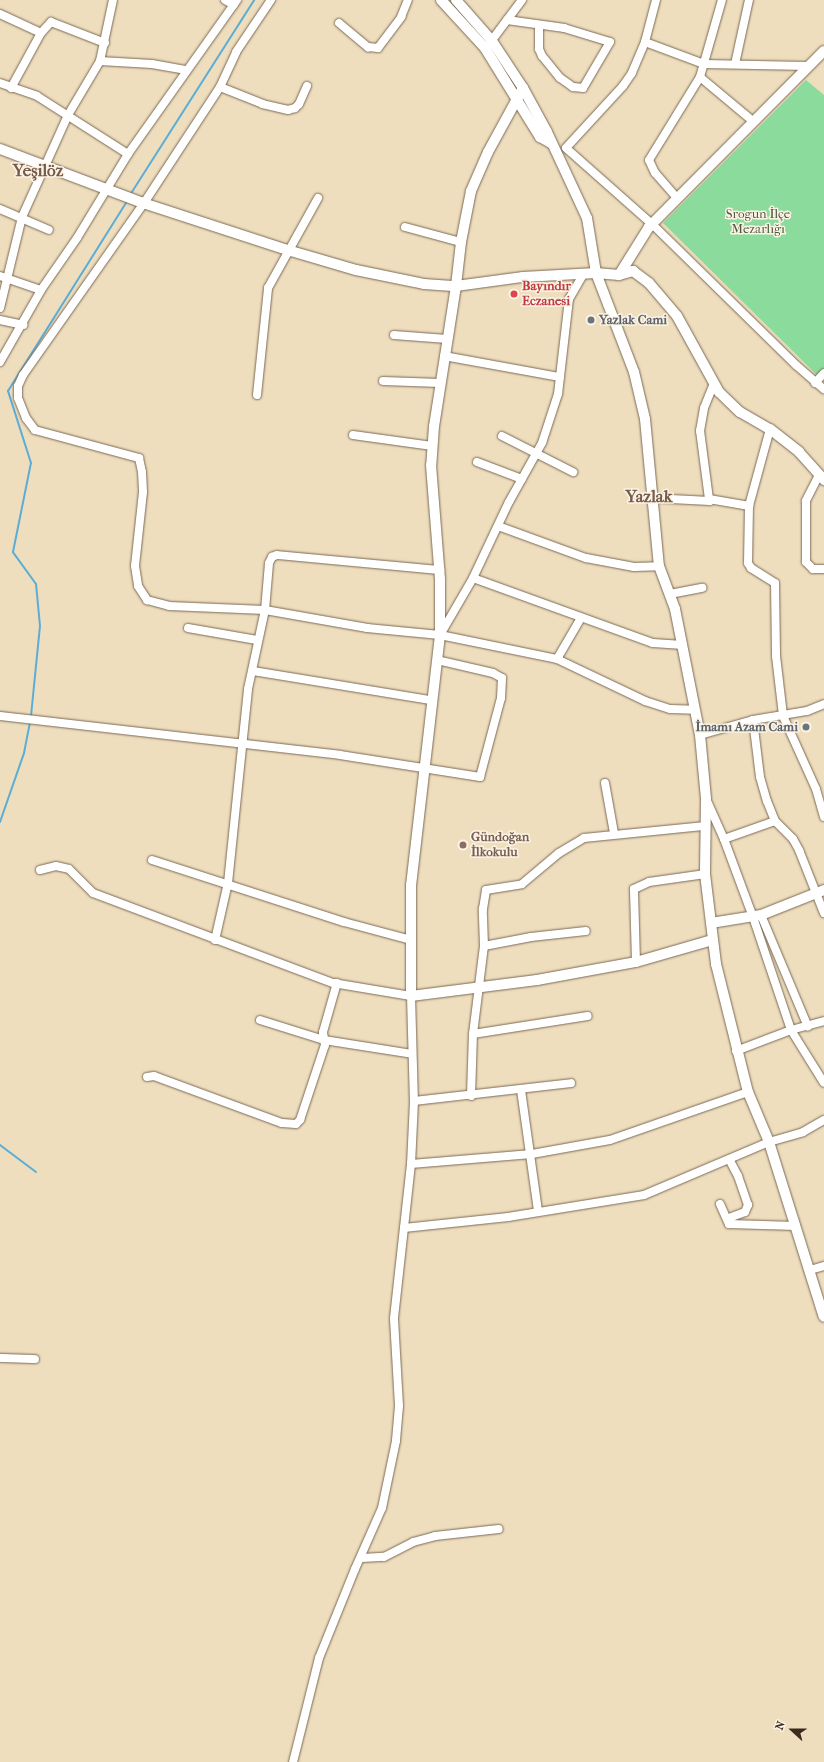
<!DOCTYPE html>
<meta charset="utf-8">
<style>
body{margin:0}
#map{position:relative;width:824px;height:1762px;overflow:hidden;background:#efdebd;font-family:"IM FELL French Canon",serif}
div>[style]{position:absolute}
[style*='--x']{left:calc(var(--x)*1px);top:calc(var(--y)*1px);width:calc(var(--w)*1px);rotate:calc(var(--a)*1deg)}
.green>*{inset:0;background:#8bdc9c}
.stream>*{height:2px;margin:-1px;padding:0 1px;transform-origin:1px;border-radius:1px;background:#5badd6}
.roads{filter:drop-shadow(0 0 1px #7a6956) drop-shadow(0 0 1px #7a6956)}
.minor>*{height:8px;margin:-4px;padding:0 4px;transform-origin:4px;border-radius:4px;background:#fff}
.tertiary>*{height:10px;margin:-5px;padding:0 5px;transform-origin:5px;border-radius:5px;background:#fff}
.dots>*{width:11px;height:11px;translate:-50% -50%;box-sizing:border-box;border:2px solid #fcf5e5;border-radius:50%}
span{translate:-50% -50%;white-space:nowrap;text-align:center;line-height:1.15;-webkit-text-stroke:3px #fcf5e5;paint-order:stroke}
.park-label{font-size:13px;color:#4f563e}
.health-label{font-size:13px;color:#be3a42;font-weight:700}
.left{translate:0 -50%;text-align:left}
.worship-label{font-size:13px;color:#5b616d;font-weight:700}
.right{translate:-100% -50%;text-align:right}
.education-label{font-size:13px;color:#785e54;font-weight:700}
.district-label{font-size:17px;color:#765a4c;font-weight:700}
.north{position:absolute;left:772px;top:1710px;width:40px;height:40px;-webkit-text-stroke:3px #fcf5e5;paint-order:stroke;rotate:291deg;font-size:11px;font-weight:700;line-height:16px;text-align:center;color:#3b2a1e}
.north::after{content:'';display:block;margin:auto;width:14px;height:18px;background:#3b2a1e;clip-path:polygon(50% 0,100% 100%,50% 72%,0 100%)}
</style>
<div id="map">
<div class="green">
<div style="clip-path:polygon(806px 80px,824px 95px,824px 371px,819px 377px,663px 223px)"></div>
</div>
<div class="stream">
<div style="--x:130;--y:195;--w:231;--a:-57.5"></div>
<div style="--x:31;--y:716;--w:90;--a:-84.3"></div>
<div style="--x:40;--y:626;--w:42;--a:-95.4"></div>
<div style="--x:36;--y:584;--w:39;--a:-126"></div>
<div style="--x:13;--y:552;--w:91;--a:-78.6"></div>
<div style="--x:31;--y:463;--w:76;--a:-107.7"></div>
<div style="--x:8;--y:391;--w:224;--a:-57.9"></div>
<div style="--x:0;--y:822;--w:73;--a:-70.8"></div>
<div style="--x:24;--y:753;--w:33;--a:-79"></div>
<div style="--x:0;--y:1145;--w:45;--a:36.9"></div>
</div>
<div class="roads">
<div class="minor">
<div style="--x:225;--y:0;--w:10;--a:29"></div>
<div style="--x:656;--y:0;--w:43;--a:104.7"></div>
<div style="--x:645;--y:42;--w:34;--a:113"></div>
<div style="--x:632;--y:73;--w:16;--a:125"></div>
<div style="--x:623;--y:86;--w:84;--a:132.6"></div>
<div style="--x:566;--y:148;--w:115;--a:41.5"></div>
<div style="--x:652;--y:224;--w:202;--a:44.4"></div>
<div style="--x:796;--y:365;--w:37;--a:41"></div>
<div style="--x:0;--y:14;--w:45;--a:24.9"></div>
<div style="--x:507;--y:20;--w:58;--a:8"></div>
<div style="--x:564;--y:28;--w:48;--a:16.9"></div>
<div style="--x:610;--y:42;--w:53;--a:120.4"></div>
<div style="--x:583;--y:88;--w:10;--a:-174"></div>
<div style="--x:573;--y:87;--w:16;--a:-145"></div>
<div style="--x:560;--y:78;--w:28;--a:-129"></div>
<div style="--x:542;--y:56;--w:8;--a:-113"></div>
<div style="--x:539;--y:49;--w:23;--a:-90"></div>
<div style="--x:339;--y:23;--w:38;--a:40"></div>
<div style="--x:368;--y:47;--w:10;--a:6"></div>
<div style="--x:378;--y:48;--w:39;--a:-53"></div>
<div style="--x:401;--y:17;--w:18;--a:-68"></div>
<div style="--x:645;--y:42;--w:63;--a:20.4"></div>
<div style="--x:704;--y:64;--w:103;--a:1.1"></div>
<div style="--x:489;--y:44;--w:55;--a:-53.1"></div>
<div style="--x:100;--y:61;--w:52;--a:3.3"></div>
<div style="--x:152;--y:64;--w:35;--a:10"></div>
<div style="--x:735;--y:64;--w:66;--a:-77.7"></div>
<div style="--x:700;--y:77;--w:70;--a:39.8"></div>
<div style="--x:0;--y:83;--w:39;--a:19"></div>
<div style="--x:37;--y:96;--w:108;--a:32.5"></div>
<div style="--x:307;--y:86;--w:20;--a:114"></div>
<div style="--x:299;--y:104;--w:6;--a:135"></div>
<div style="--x:295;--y:108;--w:7;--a:164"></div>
<div style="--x:288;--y:110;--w:26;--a:-167"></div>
<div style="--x:263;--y:104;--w:46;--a:-158.4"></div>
<div style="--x:220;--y:87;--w:139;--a:123.2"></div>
<div style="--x:144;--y:203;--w:210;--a:125.1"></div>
<div style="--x:23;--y:375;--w:12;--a:114"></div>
<div style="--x:18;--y:386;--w:12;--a:90"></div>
<div style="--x:18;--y:398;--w:22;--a:68"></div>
<div style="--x:26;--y:418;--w:15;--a:53"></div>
<div style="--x:35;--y:430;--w:108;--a:15.1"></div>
<div style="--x:139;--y:458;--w:14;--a:78"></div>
<div style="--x:142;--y:472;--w:20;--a:87"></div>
<div style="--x:143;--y:492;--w:74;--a:96.2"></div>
<div style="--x:135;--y:566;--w:20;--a:81"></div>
<div style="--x:138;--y:586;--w:17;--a:57"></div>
<div style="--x:147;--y:600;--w:23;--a:15"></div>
<div style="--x:169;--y:606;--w:96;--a:2.4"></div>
<div style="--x:265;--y:610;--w:104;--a:10"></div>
<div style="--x:367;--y:628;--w:73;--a:5.5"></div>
<div style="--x:440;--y:635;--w:119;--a:11.6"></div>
<div style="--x:557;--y:659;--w:98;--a:25.5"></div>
<div style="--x:645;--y:701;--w:26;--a:18"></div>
<div style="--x:670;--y:709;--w:25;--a:2"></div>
<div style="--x:220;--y:87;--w:38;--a:-65"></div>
<div style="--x:236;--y:52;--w:63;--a:-56.1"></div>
<div style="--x:11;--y:88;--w:63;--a:-61.4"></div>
<div style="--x:41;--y:33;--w:15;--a:-48"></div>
<div style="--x:51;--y:22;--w:58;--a:21.3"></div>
<div style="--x:677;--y:198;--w:33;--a:-131"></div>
<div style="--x:655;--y:173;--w:14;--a:-115"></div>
<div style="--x:649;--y:160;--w:97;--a:-58.4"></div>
<div style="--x:700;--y:77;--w:80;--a:-74.1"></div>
<div style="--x:0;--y:209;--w:53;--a:23.2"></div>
<div style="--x:405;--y:227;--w:58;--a:15"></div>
<div style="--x:0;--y:276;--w:43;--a:18.9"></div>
<div style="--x:0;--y:308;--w:94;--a:-76.4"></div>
<div style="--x:22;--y:217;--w:112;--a:-65.7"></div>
<div style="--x:68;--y:115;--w:63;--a:-59.3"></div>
<div style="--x:100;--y:61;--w:62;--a:-78"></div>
<div style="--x:0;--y:320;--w:24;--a:12"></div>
<div style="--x:394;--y:335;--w:53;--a:4.3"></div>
<div style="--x:444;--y:356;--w:118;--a:10.3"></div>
<div style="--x:0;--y:362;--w:83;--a:-60.3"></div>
<div style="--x:41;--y:290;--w:63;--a:-55.3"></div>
<div style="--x:77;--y:238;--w:98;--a:-58.7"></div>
<div style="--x:128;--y:154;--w:189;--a:-54.7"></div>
<div style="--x:383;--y:381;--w:57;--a:2"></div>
<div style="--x:815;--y:383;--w:13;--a:-48"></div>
<div style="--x:257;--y:395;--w:108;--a:-84.1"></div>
<div style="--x:268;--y:288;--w:103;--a:-60.9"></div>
<div style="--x:770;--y:429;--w:80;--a:105.3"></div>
<div style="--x:749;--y:506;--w:57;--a:91"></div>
<div style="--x:748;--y:563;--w:6;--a:59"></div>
<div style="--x:751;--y:568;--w:28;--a:32"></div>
<div style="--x:775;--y:583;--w:73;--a:89.2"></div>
<div style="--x:776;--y:656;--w:60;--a:83.3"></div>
<div style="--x:783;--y:716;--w:80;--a:65.7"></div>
<div style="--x:816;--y:789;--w:29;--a:74"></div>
<div style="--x:353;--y:435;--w:80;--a:7.9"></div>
<div style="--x:502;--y:436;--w:80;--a:26.9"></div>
<div style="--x:477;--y:462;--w:48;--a:20.7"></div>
<div style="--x:819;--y:475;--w:29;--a:117"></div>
<div style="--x:806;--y:501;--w:61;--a:90"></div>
<div style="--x:806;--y:562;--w:10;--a:45"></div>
<div style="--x:813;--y:569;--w:11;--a:0"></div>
<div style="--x:651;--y:498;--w:59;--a:2.9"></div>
<div style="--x:710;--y:501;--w:2;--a:-117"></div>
<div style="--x:709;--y:499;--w:41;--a:9.9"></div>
<div style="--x:709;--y:499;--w:69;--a:-97.5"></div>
<div style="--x:700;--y:431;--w:23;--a:-80"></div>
<div style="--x:704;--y:408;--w:27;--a:-68"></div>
<div style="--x:498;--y:526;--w:94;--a:20"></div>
<div style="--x:586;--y:558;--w:49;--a:10.6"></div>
<div style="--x:634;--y:567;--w:25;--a:-2"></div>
<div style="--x:473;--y:578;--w:191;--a:19.9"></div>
<div style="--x:653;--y:643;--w:30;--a:4"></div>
<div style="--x:670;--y:594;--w:33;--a:-11"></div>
<div style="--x:188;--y:628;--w:70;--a:9.9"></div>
<div style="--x:440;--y:635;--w:66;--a:-59.9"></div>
<div style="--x:473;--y:578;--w:84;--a:-64.7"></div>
<div style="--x:509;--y:502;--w:68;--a:-60.8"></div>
<div style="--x:542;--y:443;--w:52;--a:-71.9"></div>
<div style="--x:558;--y:394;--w:96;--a:-83.4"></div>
<div style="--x:569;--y:299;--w:28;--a:-60"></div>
<div style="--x:557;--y:659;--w:48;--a:-59.7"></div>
<div style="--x:253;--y:671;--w:180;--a:9.3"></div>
<div style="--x:0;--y:716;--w:342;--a:6.5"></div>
<div style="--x:340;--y:755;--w:142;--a:8.9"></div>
<div style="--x:480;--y:777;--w:82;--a:-75.1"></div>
<div style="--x:501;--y:698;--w:20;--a:-87"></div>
<div style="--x:502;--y:678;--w:10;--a:-151"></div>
<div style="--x:493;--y:673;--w:57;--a:-166.9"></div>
<div style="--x:753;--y:720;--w:57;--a:83"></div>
<div style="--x:760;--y:777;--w:25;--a:74"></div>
<div style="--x:767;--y:801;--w:22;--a:68"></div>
<div style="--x:775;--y:821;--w:25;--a:45"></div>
<div style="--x:793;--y:839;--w:13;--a:61"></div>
<div style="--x:799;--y:850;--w:68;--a:68.4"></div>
<div style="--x:700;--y:735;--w:55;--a:-15.8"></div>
<div style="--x:753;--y:720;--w:55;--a:-9.5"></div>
<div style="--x:807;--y:711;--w:18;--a:-22"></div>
<div style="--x:605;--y:783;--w:51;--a:79.8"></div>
<div style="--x:707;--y:801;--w:42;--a:65.9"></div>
<div style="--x:724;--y:839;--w:83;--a:69.6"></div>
<div style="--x:753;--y:917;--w:119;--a:71.4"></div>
<div style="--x:791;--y:1030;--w:62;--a:58.1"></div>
<div style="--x:724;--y:839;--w:54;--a:-19.4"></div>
<div style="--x:152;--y:860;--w:202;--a:17.9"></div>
<div style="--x:344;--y:922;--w:69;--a:15"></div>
<div style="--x:40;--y:870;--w:16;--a:-14"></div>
<div style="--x:56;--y:866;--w:13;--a:13"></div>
<div style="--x:69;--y:869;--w:34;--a:45"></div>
<div style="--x:93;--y:893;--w:256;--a:20.6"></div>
<div style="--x:333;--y:983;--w:79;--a:9.5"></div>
<div style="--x:411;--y:996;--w:105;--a:88.4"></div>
<div style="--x:414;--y:1101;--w:63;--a:92.7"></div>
<div style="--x:411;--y:1164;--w:156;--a:96.3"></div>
<div style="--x:394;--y:1319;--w:87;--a:86.7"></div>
<div style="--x:399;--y:1406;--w:35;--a:95"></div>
<div style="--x:396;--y:1441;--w:68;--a:101.8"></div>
<div style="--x:382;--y:1508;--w:67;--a:113.9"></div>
<div style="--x:355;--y:1569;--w:96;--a:112"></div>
<div style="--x:319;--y:1658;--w:107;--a:104"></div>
<div style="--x:761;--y:915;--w:121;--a:67.2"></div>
<div style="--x:215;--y:940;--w:58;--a:-77.2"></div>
<div style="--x:228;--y:883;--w:195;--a:-84.1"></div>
<div style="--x:248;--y:689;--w:81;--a:-77.9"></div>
<div style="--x:265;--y:610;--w:47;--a:-85.1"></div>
<div style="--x:269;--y:563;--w:7;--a:-63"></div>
<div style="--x:272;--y:557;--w:5;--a:-22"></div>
<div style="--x:277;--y:555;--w:164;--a:5.3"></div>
<div style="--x:484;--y:946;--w:48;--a:-10.8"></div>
<div style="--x:531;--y:937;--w:55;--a:-6.2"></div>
<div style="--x:636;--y:962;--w:73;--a:-91.6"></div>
<div style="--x:634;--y:889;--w:17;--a:-25"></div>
<div style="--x:649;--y:882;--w:57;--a:-8.1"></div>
<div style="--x:260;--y:1020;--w:67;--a:17.4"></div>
<div style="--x:324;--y:1040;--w:89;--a:9"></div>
<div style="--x:473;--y:1034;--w:116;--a:-8.9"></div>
<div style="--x:736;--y:1051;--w:59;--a:-20.9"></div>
<div style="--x:791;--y:1030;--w:34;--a:-15"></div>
<div style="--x:147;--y:1077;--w:7;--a:-8"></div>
<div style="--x:154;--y:1076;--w:136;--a:20.2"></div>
<div style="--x:282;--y:1123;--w:14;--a:4"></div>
<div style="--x:296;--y:1124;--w:6;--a:-45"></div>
<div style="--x:300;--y:1120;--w:79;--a:-71.6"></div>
<div style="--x:325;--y:1045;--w:13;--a:-99"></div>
<div style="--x:323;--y:1032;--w:51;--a:-74.1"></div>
<div style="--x:521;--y:1090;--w:122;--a:82"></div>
<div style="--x:471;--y:1096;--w:62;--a:-88.2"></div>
<div style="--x:473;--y:1034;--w:89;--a:-82.9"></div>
<div style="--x:484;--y:946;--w:37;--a:-92"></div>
<div style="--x:483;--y:909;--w:19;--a:-81"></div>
<div style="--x:486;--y:890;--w:36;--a:-9"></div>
<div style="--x:522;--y:884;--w:48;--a:-40"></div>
<div style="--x:559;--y:853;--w:29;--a:-31"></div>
<div style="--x:584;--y:838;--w:122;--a:-5.7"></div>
<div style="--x:414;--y:1101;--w:158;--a:-6.5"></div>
<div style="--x:411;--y:1164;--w:121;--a:-4.7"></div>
<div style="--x:532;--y:1154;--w:79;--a:-10.2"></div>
<div style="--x:610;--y:1140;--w:146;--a:-19.2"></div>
<div style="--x:720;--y:1204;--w:22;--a:66"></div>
<div style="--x:729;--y:1224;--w:67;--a:1.7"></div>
<div style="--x:729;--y:1218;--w:17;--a:-21"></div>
<div style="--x:745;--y:1212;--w:8;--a:-67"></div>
<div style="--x:748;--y:1205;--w:31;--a:-109"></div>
<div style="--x:738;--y:1176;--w:19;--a:-118"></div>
<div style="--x:404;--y:1228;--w:105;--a:-6"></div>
<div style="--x:508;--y:1217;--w:138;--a:-9.2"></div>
<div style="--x:644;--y:1195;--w:136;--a:-23"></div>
<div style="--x:769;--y:1142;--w:35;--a:-16"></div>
<div style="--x:803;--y:1132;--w:24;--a:-30"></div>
<div style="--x:810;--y:1270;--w:15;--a:-16"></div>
<div style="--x:0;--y:1358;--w:35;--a:2"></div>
<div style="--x:362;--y:1558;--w:22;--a:-3"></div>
<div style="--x:384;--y:1557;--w:33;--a:-27"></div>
<div style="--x:413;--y:1542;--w:23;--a:-15"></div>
<div style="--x:435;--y:1536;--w:64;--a:-6.2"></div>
</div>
<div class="tertiary">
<div style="--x:441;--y:0;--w:65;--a:47.5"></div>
<div style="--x:485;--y:48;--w:105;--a:58.3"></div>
<div style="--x:540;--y:137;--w:13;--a:29"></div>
<div style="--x:456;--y:0;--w:55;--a:48.7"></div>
<div style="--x:492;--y:41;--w:56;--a:56.6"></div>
<div style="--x:523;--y:88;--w:50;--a:61.4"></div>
<div style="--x:547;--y:132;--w:95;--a:65.1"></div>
<div style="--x:587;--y:218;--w:56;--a:80.7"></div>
<div style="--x:596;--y:273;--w:106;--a:69"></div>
<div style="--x:634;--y:372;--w:48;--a:76.8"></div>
<div style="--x:645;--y:419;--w:148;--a:84.6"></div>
<div style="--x:659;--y:566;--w:46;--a:69.6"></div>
<div style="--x:675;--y:609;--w:128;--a:78.8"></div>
<div style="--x:700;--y:735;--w:64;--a:84.6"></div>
<div style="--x:706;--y:799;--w:75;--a:90.8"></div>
<div style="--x:705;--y:874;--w:91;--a:83"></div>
<div style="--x:716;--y:964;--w:132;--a:76"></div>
<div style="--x:748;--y:1092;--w:54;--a:67.2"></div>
<div style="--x:769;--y:1142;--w:183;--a:72.6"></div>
<div style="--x:523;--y:88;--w:73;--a:118.7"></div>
<div style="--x:488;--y:152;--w:43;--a:113.6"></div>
<div style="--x:471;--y:191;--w:52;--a:101.1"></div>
<div style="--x:461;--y:242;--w:44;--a:96.5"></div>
<div style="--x:456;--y:286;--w:142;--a:98.9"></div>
<div style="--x:434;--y:426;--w:39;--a:94"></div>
<div style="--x:431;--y:465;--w:114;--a:85.5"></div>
<div style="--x:440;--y:579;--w:56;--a:90"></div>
<div style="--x:440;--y:635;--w:252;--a:96.6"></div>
<div style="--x:411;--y:885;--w:111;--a:90"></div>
<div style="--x:411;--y:996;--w:127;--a:-7.2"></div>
<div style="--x:537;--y:980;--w:101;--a:-10.3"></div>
<div style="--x:636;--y:962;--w:79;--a:-16.1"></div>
<div style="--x:0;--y:149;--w:150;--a:20.7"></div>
<div style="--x:140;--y:202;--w:159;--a:18"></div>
<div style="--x:291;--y:251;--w:68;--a:16.3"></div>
<div style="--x:356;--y:270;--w:69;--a:11.6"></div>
<div style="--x:424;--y:284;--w:32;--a:4"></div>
<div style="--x:456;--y:286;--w:68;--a:-7.7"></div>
<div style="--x:523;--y:277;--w:73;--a:-3.1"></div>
<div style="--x:596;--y:273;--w:23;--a:5"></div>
<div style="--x:619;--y:275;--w:15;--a:-16"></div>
<div style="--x:633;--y:271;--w:20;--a:37"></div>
<div style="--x:649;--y:283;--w:43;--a:49.7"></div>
<div style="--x:677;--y:316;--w:87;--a:61.1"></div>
<div style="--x:719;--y:392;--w:29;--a:44"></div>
<div style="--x:740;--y:412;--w:34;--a:30"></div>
<div style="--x:770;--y:429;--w:37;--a:38"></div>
<div style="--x:799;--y:452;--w:38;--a:48"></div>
<div style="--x:619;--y:275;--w:57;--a:-58"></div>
<div style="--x:649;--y:227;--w:248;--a:-45.2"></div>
<div style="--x:711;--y:923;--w:51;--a:-9.1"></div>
<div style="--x:761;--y:915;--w:68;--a:-21.6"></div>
</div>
</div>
<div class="dots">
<div style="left:514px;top:294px;background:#e0444e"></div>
<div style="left:591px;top:320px;background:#6b7280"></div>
<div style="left:806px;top:727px;background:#6b7280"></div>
<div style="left:463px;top:845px;background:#8d6e63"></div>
</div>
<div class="park-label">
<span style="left:758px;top:222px">Srogun İlçe<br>Mezarlığı</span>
</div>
<div class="health-label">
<span class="left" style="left:522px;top:294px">Bayındır<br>Eczanesi</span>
</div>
<div class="worship-label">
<span class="left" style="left:599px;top:320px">Yazlak Cami</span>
<span class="right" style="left:798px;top:727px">İmamı Azam Cami</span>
</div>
<div class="education-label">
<span class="left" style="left:471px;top:845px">Gündoğan<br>İlkokulu</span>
</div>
<div class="district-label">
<span style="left:38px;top:171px">Yeşilöz</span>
<span style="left:649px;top:497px">Yazlak</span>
</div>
<div class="north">N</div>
</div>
